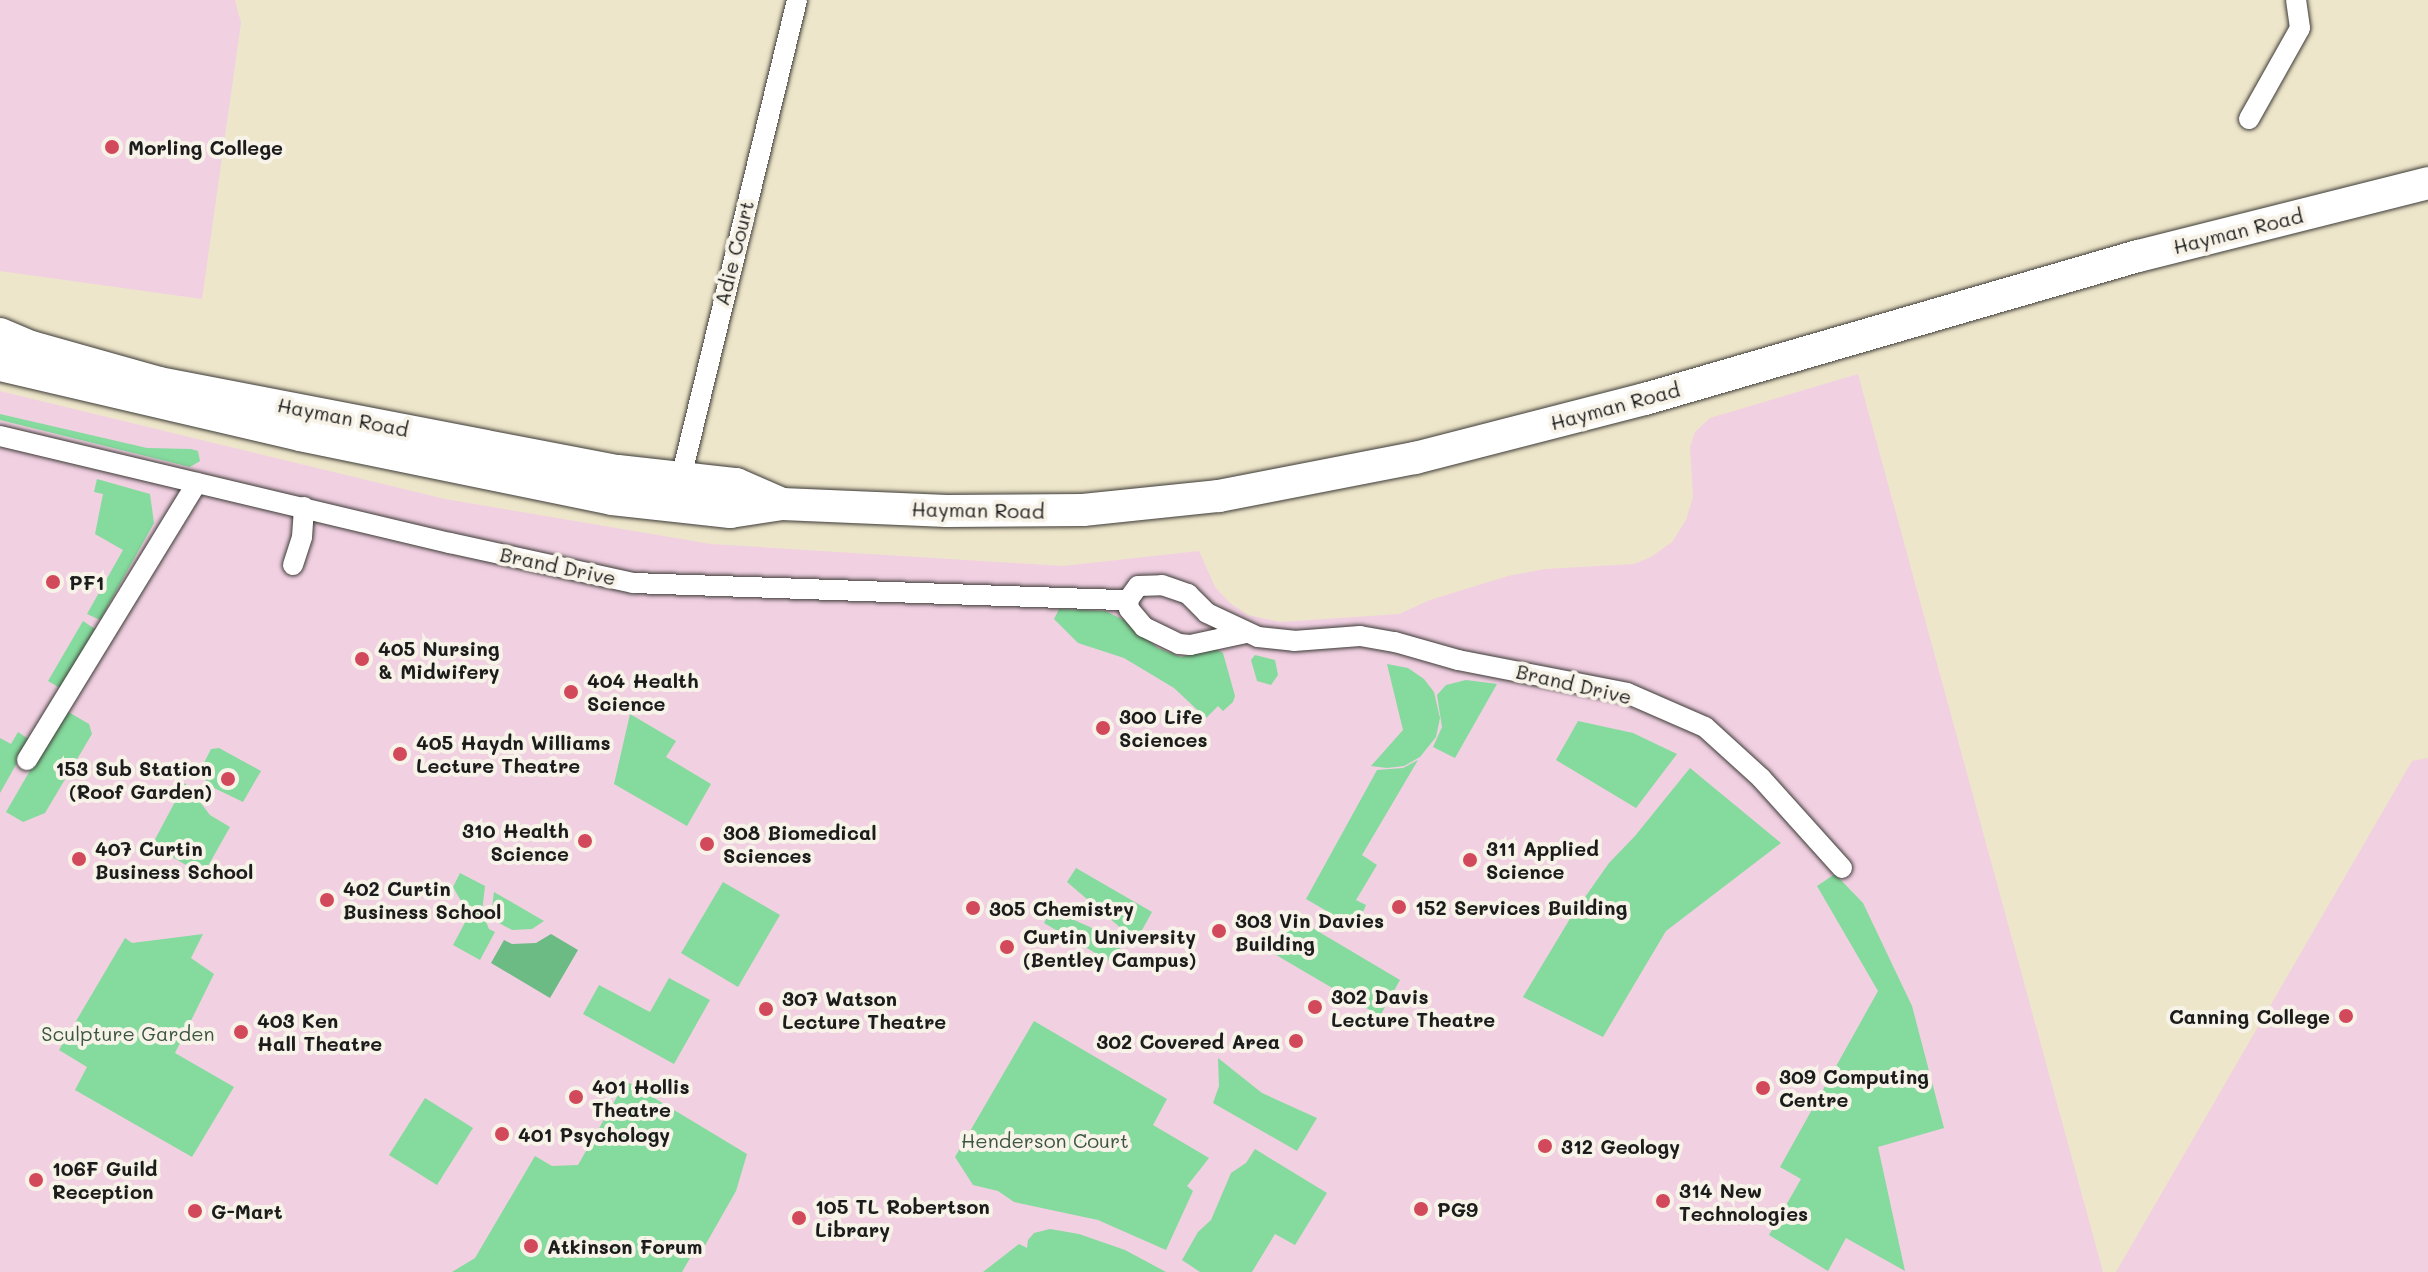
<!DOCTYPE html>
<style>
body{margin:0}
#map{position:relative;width:2428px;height:1272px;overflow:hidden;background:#eee6ca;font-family:Mali,sans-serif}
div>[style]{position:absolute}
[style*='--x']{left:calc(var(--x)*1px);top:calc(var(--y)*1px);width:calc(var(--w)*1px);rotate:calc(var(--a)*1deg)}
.built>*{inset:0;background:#f1d0e2}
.green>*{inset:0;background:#85da9d}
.forest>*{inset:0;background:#6cba84}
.roads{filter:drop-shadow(0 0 2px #3c3a36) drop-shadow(0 0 2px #3c3a36)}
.street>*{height:20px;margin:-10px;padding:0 10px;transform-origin:10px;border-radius:10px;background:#fff}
.primary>*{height:32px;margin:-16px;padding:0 16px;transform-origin:16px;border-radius:16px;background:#fff}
.dots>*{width:22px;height:22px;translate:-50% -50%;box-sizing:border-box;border:4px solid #f7f3e8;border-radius:50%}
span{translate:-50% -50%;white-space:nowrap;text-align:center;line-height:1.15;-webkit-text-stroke:8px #f7f3e8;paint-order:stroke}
.poi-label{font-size:20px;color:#1c1c1c;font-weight:700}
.left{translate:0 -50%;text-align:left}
.right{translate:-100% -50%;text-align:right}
.street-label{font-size:20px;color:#1c1c1c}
.park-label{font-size:20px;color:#3c5543}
</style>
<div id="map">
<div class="built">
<div style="clip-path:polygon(0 0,235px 0,241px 23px,202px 299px,0 271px)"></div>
<div style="clip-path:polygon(1858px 374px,2103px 1272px,0 1272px,0 391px,445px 499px,711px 544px,1063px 566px,1199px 551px,1215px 587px,1230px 603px,1248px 615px,1280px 622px,1399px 614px,1430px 600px,1508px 576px,1545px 569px,1634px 564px,1651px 557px,1672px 542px,1686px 520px,1693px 497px,1690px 447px,1695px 432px,1710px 418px)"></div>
<div style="clip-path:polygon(2428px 758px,2428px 1272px,2116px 1272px,2412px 761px)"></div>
</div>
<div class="green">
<div style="clip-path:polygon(0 414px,147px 448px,191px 449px,198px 451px,200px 461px,190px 467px,0 420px)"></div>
<div style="clip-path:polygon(97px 479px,150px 494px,154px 523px,100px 620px,87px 614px,123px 550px,95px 534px,103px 494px,94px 492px)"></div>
<div style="clip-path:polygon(1059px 609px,1105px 611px,1124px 620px,1158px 648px,1181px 657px,1215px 649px,1223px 653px,1235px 696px,1233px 702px,1223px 711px,1218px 706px,1206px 718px,1174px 688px,1124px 658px,1078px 643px,1054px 619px)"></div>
<div style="clip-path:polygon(83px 621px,95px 629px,60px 688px,48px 681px)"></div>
<div style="clip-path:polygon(1255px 655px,1275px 660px,1278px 675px,1271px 685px,1257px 681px,1251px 660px)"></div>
<div style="clip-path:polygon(1387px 664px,1408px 668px,1424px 679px,1434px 692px,1440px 718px,1436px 737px,1420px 757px,1404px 766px,1387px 768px,1371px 766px,1403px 730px)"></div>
<div style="clip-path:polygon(1466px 680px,1497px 684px,1455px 758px,1433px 747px,1442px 727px,1437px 695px,1446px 685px)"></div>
<div style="clip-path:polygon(65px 710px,89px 724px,92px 734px,45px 813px,23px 822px,6px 812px)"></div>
<div style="clip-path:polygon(630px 714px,676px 741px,666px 757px,711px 784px,687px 826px,614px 784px)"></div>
<div style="clip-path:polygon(1578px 721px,1633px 733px,1677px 754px,1636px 808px,1556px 760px)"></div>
<div style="clip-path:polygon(18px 732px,30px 740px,0 793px,0 738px,11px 744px)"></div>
<div style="clip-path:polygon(219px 748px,261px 771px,243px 802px,212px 787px,199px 773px,211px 749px)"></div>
<div style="clip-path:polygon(1418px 760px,1362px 855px,1377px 865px,1356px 900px,1366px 905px,1356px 928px,1306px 899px,1377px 770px,1403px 768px)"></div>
<div style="clip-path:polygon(1690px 768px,1781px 843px,1666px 931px,1603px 1037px,1523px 997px,1571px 917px,1609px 863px,1635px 836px)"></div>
<div style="clip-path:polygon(185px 783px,210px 815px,230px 827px,203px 875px,152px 845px)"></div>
<div style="clip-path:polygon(1076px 868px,1152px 912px,1136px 941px,1067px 882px)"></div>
<div style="clip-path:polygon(460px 873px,485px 886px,482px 912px,489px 929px,495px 932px,480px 960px,453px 945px,469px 915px,453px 887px)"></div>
<div style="clip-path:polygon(1835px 874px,1863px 903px,1912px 1006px,1944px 1128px,1878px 1147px,1905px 1271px,1846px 1238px,1828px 1271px,1769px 1235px,1801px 1179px,1780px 1167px,1878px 991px,1817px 886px)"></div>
<div style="clip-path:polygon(723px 882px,780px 915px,738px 987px,681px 953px)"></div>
<div style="clip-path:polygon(494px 892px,544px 921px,532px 929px,512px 930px,499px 923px,492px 909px)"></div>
<div style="clip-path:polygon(1051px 910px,1090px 927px,1129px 955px,1121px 968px,1044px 923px)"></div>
<div style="clip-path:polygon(1304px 923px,1400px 980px,1380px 1016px,1271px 952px,1282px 933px)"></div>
<div style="clip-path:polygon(203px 934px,191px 958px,214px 974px,175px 1053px,234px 1087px,192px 1157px,75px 1090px,87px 1067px,59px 1050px,125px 938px,132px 943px)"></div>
<div style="clip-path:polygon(669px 978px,710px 1000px,674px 1064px,583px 1014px,599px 985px,650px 1012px)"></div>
<div style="clip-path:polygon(1034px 1021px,1167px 1099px,1153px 1125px,1209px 1158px,1187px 1186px,1193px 1191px,1166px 1250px,1098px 1220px,1014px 1202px,998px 1191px,973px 1185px,955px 1157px)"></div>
<div style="clip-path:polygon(1218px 1058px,1262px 1093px,1317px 1118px,1297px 1151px,1213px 1103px,1219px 1086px)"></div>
<div style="clip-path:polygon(626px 1081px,747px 1154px,736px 1191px,703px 1249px,697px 1246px,682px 1272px,452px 1272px,475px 1258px,535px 1156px,552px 1166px,578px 1165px)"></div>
<div style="clip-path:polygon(425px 1098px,473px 1128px,437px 1185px,389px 1155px)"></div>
<div style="clip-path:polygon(1255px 1149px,1327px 1193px,1295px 1245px,1275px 1234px,1252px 1272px,1200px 1272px,1182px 1260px,1198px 1232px,1211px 1220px,1231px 1173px,1246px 1163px)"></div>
<div style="clip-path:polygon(1050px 1229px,1079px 1234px,1125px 1250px,1166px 1272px,983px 1272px,1019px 1244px,1027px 1248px,1028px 1240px,1034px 1233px)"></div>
</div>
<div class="forest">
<div style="clip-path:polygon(551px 934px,578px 950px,550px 998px,491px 963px,504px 940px,512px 944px,536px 943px)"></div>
</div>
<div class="roads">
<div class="street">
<div style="--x:2249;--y:119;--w:104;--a:-60.7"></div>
<div style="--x:2300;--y:28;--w:28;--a:-98"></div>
<div style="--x:0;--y:436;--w:463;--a:13.4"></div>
<div style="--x:450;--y:543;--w:187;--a:12.3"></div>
<div style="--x:633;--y:583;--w:495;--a:2"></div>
<div style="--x:679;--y:486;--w:500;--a:-76.35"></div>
<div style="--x:293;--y:565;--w:29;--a:-72"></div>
<div style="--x:302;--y:537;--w:30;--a:-86"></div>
<div style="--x:1246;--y:633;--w:57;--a:167.9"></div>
<div style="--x:1190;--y:645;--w:11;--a:-175"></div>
<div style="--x:1179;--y:644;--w:39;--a:-154"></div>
<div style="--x:1144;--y:627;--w:23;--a:-130"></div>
<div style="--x:1129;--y:609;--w:9;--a:-96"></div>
<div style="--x:1128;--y:600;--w:17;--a:-54"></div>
<div style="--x:1138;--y:586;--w:24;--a:-2"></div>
<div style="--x:1162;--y:585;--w:28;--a:19"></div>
<div style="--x:1188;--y:594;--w:27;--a:45"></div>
<div style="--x:1207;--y:613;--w:56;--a:25.2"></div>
<div style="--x:1258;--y:637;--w:36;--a:6"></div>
<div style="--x:1294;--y:641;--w:66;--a:-4.3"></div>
<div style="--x:1360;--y:636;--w:36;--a:10"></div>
<div style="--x:1395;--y:642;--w:66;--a:15.9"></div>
<div style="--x:1458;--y:660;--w:172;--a:11"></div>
<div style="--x:1627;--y:693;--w:85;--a:23.6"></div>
<div style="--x:1705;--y:727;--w:76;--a:42.3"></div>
<div style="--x:1761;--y:778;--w:121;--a:48"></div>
<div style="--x:27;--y:760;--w:325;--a:-58.5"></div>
</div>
<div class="primary">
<div style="--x:0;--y:334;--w:34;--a:23"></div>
<div style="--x:31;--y:347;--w:133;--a:15.7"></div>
<div style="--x:159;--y:383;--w:467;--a:10.9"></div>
<div style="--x:618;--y:471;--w:119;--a:6.3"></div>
<div style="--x:736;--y:484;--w:50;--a:23.5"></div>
<div style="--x:0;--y:365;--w:308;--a:13.1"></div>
<div style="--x:300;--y:435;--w:318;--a:11.6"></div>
<div style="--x:612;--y:499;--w:119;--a:6.3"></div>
<div style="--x:730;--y:512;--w:53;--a:-8.7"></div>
<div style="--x:782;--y:504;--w:165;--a:2.4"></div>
<div style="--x:947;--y:511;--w:136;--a:-0.4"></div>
<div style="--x:1083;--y:510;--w:137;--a:-5.9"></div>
<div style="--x:1219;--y:496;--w:200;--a:-11"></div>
<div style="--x:1415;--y:458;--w:237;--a:-14.4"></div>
<div style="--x:1645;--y:399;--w:513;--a:-16.18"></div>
<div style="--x:2138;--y:256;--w:299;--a:-14.1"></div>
</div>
</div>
<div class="dots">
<div style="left:112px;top:147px;background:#d1495b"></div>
<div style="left:53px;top:582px;background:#d1495b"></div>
<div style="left:362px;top:659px;background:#d1495b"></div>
<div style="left:571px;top:692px;background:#d1495b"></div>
<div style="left:1103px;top:728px;background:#d1495b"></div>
<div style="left:400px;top:754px;background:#d1495b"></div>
<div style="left:228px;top:779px;background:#d1495b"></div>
<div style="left:585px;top:841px;background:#d1495b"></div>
<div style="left:707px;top:844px;background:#d1495b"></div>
<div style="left:79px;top:859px;background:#d1495b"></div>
<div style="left:1470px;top:860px;background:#d1495b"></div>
<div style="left:327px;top:900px;background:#d1495b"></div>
<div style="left:1399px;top:907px;background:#d1495b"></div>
<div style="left:973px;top:908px;background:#d1495b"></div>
<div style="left:1219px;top:931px;background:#d1495b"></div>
<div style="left:1007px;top:947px;background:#d1495b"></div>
<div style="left:1315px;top:1007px;background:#d1495b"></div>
<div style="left:766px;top:1009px;background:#d1495b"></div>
<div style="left:2346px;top:1016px;background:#d1495b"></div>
<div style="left:241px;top:1032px;background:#d1495b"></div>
<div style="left:1296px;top:1041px;background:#d1495b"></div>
<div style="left:1763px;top:1088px;background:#d1495b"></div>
<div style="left:576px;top:1097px;background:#d1495b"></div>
<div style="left:502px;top:1134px;background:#d1495b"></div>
<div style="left:1545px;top:1146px;background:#d1495b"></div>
<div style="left:36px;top:1180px;background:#d1495b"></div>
<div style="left:1663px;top:1201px;background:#d1495b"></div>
<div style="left:1421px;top:1209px;background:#d1495b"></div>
<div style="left:195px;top:1211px;background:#d1495b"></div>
<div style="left:799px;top:1218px;background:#d1495b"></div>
<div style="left:531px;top:1246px;background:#d1495b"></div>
</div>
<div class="poi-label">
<span class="left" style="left:128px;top:147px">Morling College</span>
<span class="left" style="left:69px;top:582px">PF1</span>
<span class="left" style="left:378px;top:660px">405 Nursing<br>&amp; Midwifery</span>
<span class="left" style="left:587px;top:692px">404 Health<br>Science</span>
<span class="left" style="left:1119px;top:728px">300 Life<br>Sciences</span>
<span class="left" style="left:416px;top:754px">405 Haydn Williams<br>Lecture Theatre</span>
<span class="right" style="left:212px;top:780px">153 Sub Station<br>(Roof Garden)</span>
<span class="right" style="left:569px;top:842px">310 Health<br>Science</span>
<span class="left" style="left:723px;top:844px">308 Biomedical<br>Sciences</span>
<span class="left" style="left:95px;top:860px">407 Curtin<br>Business School</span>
<span class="left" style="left:1486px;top:860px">311 Applied<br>Science</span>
<span class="left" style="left:343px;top:900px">402 Curtin<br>Business School</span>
<span class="left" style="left:1415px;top:907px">152 Services Building</span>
<span class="left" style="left:989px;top:908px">305 Chemistry</span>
<span class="left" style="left:1235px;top:932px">303 Vin Davies<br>Building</span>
<span class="left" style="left:1023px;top:948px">Curtin University<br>(Bentley Campus)</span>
<span class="left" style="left:1331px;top:1008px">302 Davis<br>Lecture Theatre</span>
<span class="left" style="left:782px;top:1010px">307 Watson<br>Lecture Theatre</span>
<span class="right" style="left:2330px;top:1016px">Canning College</span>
<span class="left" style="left:257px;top:1032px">403 Ken<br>Hall Theatre</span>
<span class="right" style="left:1280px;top:1041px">302 Covered Area</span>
<span class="left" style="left:1779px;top:1088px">309 Computing<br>Centre</span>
<span class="left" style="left:592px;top:1098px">401 Hollis<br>Theatre</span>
<span class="left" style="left:518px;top:1134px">401 Psychology</span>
<span class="left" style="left:1561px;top:1146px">312 Geology</span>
<span class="left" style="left:52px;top:1180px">106F Guild<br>Reception</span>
<span class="left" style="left:1679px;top:1202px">314 New<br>Technologies</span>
<span class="left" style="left:815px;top:1218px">105 TL Robertson<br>Library</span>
<span class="left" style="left:1437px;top:1209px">PG9</span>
<span class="left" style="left:211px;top:1211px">G-Mart</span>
<span class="left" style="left:547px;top:1246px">Atkinson Forum</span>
</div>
<div class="street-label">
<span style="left:2238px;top:231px;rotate:-14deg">Hayman Road</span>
<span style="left:734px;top:253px;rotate:-76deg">Adie Court</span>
<span style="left:1615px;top:406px;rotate:-15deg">Hayman Road</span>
<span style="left:343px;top:417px;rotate:11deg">Hayman Road</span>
<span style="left:978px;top:510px;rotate:1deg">Hayman Road</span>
<span style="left:558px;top:566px;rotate:12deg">Brand Drive</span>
<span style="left:1574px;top:684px;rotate:13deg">Brand Drive</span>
</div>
<div class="park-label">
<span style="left:128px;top:1033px">Sculpture Garden</span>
<span style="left:1045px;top:1140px">Henderson Court</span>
</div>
</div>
